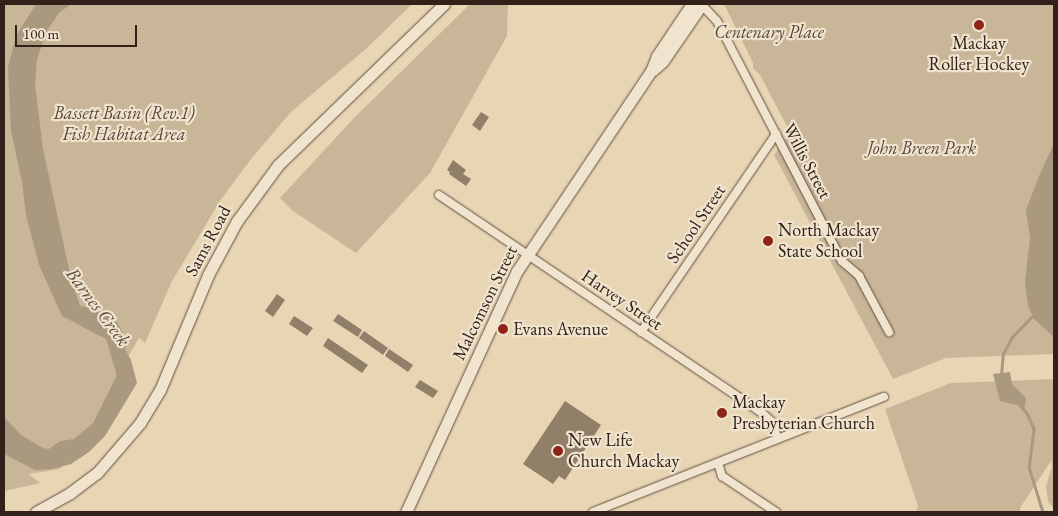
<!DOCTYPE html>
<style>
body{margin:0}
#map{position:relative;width:1058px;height:516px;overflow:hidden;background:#e8d5b3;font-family:"EB Garamond",serif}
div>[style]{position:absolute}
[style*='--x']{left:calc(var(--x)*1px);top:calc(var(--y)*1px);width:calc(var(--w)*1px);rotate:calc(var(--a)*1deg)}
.green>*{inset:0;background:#c9b699}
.water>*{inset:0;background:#aa987f}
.stream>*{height:2.5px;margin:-1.25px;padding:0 1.25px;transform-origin:1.25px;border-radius:1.25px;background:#aa987f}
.building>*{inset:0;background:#917f69}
.roads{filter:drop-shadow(0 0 1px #604e40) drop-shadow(0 0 1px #604e40)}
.minor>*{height:8px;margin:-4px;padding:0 4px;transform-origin:4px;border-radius:4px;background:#f0e4ce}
.secondary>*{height:11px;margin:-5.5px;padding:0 5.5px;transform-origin:5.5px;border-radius:5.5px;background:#f0e4ce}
.dots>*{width:14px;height:14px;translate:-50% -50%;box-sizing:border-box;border:2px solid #f0e4ce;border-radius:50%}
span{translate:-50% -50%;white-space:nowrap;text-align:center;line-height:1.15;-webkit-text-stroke:4.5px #f0e4ce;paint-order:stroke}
.park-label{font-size:18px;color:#584639;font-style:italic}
.poi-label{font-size:18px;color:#322119}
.left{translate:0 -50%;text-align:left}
.street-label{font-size:18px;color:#322119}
.water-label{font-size:19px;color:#5c4b3d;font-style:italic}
.frame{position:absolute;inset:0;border:5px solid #322119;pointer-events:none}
.scale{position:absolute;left:15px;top:25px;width:122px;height:22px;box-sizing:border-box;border:2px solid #322119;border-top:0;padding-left:6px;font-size:15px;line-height:18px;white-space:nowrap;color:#322119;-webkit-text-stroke:4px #f0e4ce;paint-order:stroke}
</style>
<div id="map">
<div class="green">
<div style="clip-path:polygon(4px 4px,412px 4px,367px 48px,291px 112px,251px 159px,220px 201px,172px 281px,145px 343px,139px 338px,116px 377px,97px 416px,104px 421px,60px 469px,29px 474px,40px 483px,4px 491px)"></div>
<div style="clip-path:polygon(470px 4px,508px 4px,507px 36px,430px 173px,356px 253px,293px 211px,280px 198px,353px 119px)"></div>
<div style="clip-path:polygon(724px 4px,1054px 4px,1054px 354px,946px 358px,893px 379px,774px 155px,790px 132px,760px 75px,753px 68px,753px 63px)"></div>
<div style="clip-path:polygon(1054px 379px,1054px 508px,1048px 502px,1046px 486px,1052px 467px,1051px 461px,1020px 508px,1021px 512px,916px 512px,918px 506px,885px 409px,951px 383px)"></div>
</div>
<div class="water">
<div style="clip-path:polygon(36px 4px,71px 4px,59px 13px,46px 32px,37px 60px,35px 84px,43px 149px,71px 278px,80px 306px,87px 307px,115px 319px,125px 336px,125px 349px,131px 360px,137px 383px,105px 436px,89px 452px,71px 464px,52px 469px,35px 470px,4px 454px,4px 417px,21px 435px,43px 448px,49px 449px,60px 441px,74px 439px,93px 423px,116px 377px,116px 372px,106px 339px,62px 316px,39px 265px,26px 215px,22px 182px,11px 131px,8px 67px,16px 36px)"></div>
<div style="clip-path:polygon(1054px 143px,1054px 337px,1034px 319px,1028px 306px,1025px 282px,1030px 238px,1026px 210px,1039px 176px)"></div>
<div style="clip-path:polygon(1010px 372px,1012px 384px,1026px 398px,1025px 407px,1000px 401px,993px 374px)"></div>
</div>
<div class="stream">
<div style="--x:1001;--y:375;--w:21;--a:-85"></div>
<div style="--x:1003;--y:354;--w:19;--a:-62"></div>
<div style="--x:1012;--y:337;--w:32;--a:-46"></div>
<div style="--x:1020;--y:405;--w:11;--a:49"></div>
<div style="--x:1027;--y:413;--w:17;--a:66"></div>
<div style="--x:1034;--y:429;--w:38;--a:97"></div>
<div style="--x:1029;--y:467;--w:47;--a:72.7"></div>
</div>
<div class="building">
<div style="clip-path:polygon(481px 112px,489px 117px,480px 131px,472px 125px)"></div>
<div style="clip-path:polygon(453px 160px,466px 170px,463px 174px,471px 179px,466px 186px,449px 174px,450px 172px,447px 170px)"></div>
<div style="clip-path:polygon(277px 294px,285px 300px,273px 317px,265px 311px)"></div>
<div style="clip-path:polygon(338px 314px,362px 330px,358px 337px,333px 321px)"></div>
<div style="clip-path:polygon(294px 316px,313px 328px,307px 336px,289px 324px)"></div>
<div style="clip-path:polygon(364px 331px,388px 348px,383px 355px,359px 338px)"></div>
<div style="clip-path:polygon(328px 338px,368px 365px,362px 373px,323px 346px)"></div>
<div style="clip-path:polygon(389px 349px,413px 365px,408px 372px,385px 356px)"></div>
<div style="clip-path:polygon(420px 380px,438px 391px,433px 398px,415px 387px)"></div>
<div style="clip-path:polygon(565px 401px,601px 425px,565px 480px,559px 476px,553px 484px,523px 464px)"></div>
</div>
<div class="roads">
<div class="minor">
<div style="--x:701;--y:4;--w:23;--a:47"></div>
<div style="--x:717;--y:21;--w:271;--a:62.5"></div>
<div style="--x:842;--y:261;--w:23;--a:41"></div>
<div style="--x:859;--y:276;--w:64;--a:61.8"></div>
<div style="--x:439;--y:195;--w:390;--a:34"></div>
<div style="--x:762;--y:413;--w:12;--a:42"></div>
<div style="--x:771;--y:421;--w:19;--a:69"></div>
<div style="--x:641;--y:332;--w:240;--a:-55.7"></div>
<div style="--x:718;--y:463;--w:14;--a:73"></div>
<div style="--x:722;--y:476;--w:65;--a:33.7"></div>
<div style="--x:593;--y:512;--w:313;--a:-21.6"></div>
</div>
<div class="secondary">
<div style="--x:653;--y:70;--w:13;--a:-42"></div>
<div style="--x:663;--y:61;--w:69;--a:-55.6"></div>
<div style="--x:36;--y:512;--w:39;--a:-29"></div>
<div style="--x:70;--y:493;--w:34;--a:-37"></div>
<div style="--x:97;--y:473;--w:66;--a:-49.3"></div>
<div style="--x:140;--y:423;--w:39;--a:-59"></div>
<div style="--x:160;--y:390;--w:125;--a:-67.3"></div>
<div style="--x:208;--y:275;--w:61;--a:-61.8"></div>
<div style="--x:237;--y:221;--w:69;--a:-53.8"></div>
<div style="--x:278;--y:165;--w:231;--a:-44.1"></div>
<div style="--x:406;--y:512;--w:265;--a:-65.3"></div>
<div style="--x:517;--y:271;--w:241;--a:-56.2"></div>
<div style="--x:651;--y:71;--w:16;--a:-68"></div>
<div style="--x:657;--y:56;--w:63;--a:-56.1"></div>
</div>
</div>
<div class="dots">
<div style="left:979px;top:25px;background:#8f2418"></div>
<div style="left:768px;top:241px;background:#8f2418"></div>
<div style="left:503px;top:329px;background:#8f2418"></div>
<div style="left:722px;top:413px;background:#8f2418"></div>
<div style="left:558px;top:451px;background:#8f2418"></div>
</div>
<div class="park-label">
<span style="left:769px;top:32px">Centenary Place</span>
<span style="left:124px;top:124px">Bassett Basin (Rev.1)<br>Fish Habitat Area</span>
<span style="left:922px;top:148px">John Breen Park</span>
</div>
<div class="poi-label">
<span style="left:979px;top:54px">Mackay<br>Roller Hockey</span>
<span class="left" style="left:778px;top:241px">North Mackay<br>State School</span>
<span class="left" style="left:513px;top:329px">Evans Avenue</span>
<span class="left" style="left:732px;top:413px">Mackay<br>Presbyterian Church</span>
<span class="left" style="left:568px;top:451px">New Life<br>Church Mackay</span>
</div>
<div class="street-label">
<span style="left:807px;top:161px;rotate:62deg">Willis Street</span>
<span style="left:696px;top:224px;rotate:-56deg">School Street</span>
<span style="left:208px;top:241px;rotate:-62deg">Sams Road</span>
<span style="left:622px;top:300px;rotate:34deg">Harvey Street</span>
<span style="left:485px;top:303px;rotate:-64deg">Malcomson Street</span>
</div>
<div class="water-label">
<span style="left:98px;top:307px;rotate:53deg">Barnes Creek</span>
</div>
<div class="frame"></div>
<div class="scale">100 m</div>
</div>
